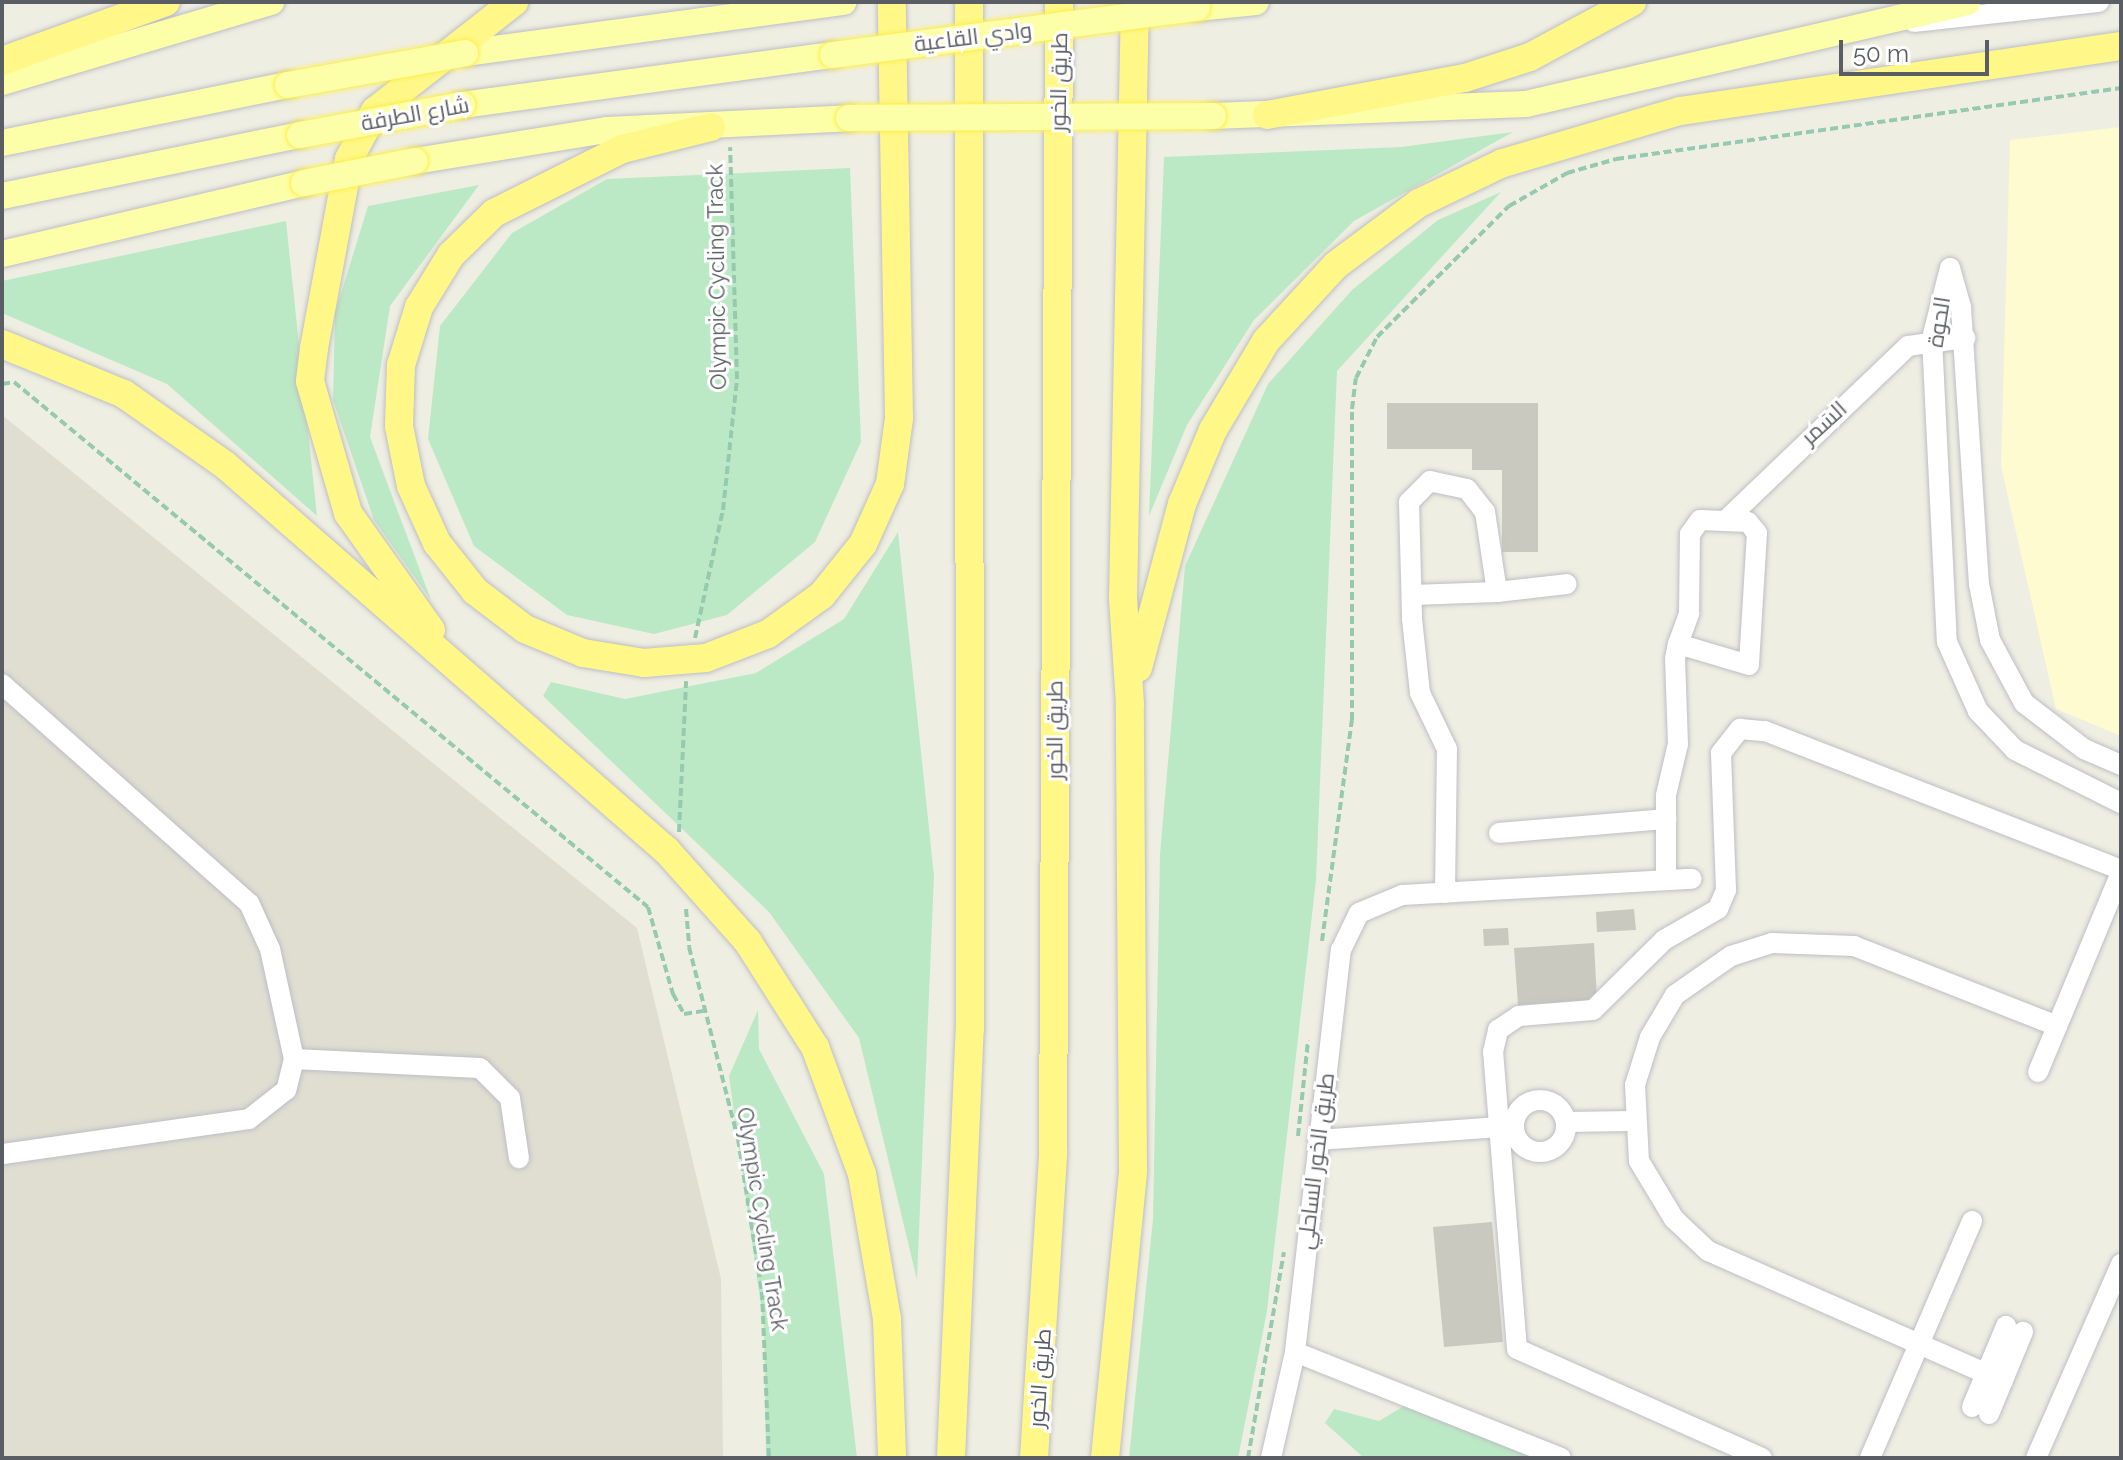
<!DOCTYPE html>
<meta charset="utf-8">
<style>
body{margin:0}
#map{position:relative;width:2123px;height:1460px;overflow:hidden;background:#efeee2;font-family:Raleway,Cairo,sans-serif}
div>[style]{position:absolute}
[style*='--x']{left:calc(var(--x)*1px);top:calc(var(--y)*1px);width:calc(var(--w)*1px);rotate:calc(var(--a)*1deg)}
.education>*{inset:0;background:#dfded1}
.green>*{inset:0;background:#bce9c5}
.sand>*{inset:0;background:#fdfbcf}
.building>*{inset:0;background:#cac9bf}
.path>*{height:4px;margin-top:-2px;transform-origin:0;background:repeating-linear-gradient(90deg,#95caae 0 8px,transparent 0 12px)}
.roads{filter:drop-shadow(0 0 2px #bdbec5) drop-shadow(0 0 2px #bdbec5)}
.minor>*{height:20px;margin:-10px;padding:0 10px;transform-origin:10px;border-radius:10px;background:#fff}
.minor>.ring{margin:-10px;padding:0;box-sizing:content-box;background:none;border:20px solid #fff;border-radius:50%}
.major>*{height:26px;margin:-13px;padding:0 13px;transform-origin:13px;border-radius:13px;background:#fcffa7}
.highway>*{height:28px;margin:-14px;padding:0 14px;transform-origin:14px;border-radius:14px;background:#fff889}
.bridges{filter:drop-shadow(0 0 2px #fdee4d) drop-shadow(0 0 2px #fdee4d)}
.major-bridge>*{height:26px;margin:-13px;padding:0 13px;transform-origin:13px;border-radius:13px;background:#fcffa7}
span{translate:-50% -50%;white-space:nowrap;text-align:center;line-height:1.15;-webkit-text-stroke:6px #fff;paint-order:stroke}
.street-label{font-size:22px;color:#5b5d64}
.frame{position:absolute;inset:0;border:4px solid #5b5d64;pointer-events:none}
.scale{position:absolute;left:1839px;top:40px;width:150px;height:36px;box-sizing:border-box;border:4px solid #5b5d64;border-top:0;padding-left:10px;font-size:24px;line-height:28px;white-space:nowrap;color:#5b5d64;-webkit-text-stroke:6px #fff;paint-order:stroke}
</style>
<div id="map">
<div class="education">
<div style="clip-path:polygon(2px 415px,637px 928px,721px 1279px,723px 1458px,2px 1458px)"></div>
</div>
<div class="green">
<div style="clip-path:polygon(1513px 132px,1354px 221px,1254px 320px,1187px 425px,1149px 516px,1164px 157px,1401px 147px)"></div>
<div style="clip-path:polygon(850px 168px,861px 442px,815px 542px,727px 615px,654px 634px,567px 615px,474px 546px,428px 439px,440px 326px,512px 233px,607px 179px)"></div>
<div style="clip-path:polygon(479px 185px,390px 306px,370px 437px,431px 600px,374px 520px,333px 400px,335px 313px,368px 206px)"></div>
<div style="clip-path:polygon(1501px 192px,1337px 371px,1316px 880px,1267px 1311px,1238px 1458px,1129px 1458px,1153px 1219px,1160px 854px,1185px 566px,1268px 384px,1352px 290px,1438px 220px)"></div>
<div style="clip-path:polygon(286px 221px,317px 516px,167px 384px,2px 313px,2px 281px)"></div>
<div style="clip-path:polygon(898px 532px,934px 876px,917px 1280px,859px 1038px,769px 912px,543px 696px,551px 682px,625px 699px,756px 673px,844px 619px)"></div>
<div style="clip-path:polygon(758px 1010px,759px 1049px,824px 1174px,857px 1458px,766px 1458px,764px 1328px,729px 1076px)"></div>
<div style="clip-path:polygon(1404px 1406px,1536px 1458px,1364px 1458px,1325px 1423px,1334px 1409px,1379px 1421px)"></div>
</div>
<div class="sand">
<div style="clip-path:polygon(2121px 127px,2121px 736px,2056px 709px,2001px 466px,2010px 140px)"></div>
</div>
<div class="building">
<div style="clip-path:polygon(1387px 403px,1538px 403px,1538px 552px,1502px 552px,1502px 470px,1472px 470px,1472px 449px,1387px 449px)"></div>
<div style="clip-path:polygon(1634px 909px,1636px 930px,1597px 932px,1596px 912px)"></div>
<div style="clip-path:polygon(1508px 928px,1509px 945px,1484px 946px,1483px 929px)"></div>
<div style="clip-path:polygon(1594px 943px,1597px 1000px,1518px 1005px,1514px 948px)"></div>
<div style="clip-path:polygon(1492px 1222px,1503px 1342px,1444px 1347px,1433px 1227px)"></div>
</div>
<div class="path">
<div style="--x:2;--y:384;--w:12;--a:-9"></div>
<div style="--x:14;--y:382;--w:823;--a:39.63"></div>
<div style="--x:648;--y:907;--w:91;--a:74"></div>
<div style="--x:673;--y:994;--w:23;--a:61"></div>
<div style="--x:684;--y:1014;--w:20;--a:-9"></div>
<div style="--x:695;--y:638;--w:131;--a:-77.7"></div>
<div style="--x:723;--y:510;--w:132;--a:-83.9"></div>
<div style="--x:737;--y:379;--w:232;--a:-91.7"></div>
<div style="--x:679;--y:832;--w:151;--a:-87.3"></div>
<div style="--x:686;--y:909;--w:38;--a:85"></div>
<div style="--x:689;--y:947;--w:198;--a:75.7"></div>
<div style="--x:738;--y:1139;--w:155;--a:81.1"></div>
<div style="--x:762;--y:1292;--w:166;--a:87.6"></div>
<div style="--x:1322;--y:941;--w:223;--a:-82.3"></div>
<div style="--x:1352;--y:720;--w:311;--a:-90"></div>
<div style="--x:1352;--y:409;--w:31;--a:-83"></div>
<div style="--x:1356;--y:378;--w:46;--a:-62.9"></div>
<div style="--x:1377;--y:337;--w:186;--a:-44.8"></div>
<div style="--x:1509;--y:206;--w:67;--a:-29.6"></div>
<div style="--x:1567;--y:173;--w:51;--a:-15.9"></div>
<div style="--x:1616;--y:159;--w:510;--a:-8"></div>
<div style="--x:1298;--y:1136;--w:96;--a:-84"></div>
<div style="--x:1248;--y:1458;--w:209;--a:-80.1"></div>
</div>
<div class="roads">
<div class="minor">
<div style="--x:1914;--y:22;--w:186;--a:-6.2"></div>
<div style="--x:1950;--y:268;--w:72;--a:104.4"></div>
<div style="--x:1932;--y:338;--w:304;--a:87.2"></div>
<div style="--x:1947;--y:642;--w:76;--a:65.8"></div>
<div style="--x:1978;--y:711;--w:54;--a:46.5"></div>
<div style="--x:2015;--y:750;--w:119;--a:26.6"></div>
<div style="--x:1950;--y:268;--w:41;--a:74.2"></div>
<div style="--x:1961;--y:307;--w:278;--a:86.3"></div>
<div style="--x:1979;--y:584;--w:57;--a:78.9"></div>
<div style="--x:1990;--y:640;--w:72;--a:61.6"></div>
<div style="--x:2024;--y:703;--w:76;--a:37.5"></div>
<div style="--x:2084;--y:749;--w:40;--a:23.4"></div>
<div style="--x:1725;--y:521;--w:253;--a:-43.7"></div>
<div style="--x:1908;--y:346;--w:58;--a:-8"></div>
<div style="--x:1497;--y:592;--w:70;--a:-6.5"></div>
<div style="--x:1412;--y:595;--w:85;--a:-2"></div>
<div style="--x:1497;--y:592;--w:81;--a:-98.5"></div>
<div style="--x:1485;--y:512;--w:29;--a:-128"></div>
<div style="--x:1467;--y:489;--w:38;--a:-168"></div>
<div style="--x:1430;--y:481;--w:30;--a:135"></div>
<div style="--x:1409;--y:502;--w:117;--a:88.5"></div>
<div style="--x:1412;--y:619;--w:74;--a:83.8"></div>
<div style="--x:1420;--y:693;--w:62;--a:64.3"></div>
<div style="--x:1447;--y:749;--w:144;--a:90.8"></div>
<div style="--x:2;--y:684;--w:330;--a:41.6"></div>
<div style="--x:249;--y:903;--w:51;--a:65.5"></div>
<div style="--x:270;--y:949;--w:113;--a:77.7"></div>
<div style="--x:294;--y:1059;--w:32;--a:104"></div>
<div style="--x:286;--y:1090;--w:47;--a:141.9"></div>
<div style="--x:249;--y:1119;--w:249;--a:171.9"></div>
<div style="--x:1499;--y:833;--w:168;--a:-4.8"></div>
<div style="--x:1666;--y:880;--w:85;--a:-90"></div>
<div style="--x:1666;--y:795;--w:52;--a:-76.8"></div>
<div style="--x:1678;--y:744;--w:85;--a:-92"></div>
<div style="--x:1675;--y:659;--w:15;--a:-79"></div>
<div style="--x:1678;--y:644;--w:33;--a:-70"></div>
<div style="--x:1689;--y:613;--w:79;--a:-89.3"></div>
<div style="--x:1690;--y:534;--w:17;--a:-54"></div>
<div style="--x:1700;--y:520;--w:48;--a:2.4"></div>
<div style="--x:1748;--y:522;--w:14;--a:51"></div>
<div style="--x:1757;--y:533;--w:132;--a:93.5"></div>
<div style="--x:1749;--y:665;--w:74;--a:-163.5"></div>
<div style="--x:294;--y:1059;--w:186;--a:2.8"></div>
<div style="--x:480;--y:1068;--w:42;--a:45"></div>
<div style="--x:510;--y:1098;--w:61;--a:81.5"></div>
<div style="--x:2038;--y:1072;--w:216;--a:-67.4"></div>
<div class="ring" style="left:1514px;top:1100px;width:32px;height:32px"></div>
<div style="--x:1566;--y:1122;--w:66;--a:-0.9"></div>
<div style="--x:1318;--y:1140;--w:196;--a:-4.1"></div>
<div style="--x:1295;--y:1352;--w:286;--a:21.7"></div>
<div style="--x:2003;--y:1381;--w:322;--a:-156.2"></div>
<div style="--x:1708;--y:1251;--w:47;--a:-136.7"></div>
<div style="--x:1674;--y:1219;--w:68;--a:-121.1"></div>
<div style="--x:1639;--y:1161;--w:76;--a:-93"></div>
<div style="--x:1635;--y:1085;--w:50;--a:-72.6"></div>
<div style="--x:1650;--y:1037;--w:49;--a:-59.2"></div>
<div style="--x:1675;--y:995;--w:68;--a:-34.9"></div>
<div style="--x:1731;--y:956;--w:43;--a:-17.6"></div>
<div style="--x:1772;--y:943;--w:82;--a:2.1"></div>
<div style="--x:1854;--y:946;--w:218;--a:21.5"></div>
<div style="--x:1972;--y:1407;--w:88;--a:-67.2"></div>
<div style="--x:1989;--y:1414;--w:89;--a:-67.5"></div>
<div style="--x:1271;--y:1458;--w:109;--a:-77.2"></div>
<div style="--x:1295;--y:1352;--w:405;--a:-83.5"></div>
<div style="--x:1341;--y:950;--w:41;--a:-64.1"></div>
<div style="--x:1359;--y:913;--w:47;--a:-22.7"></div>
<div style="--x:1402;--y:895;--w:290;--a:-3.2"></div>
<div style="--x:1762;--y:1458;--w:268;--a:-156"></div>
<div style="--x:1517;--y:1349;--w:298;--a:-94.6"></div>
<div style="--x:1493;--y:1052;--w:23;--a:-77"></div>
<div style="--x:1498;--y:1030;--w:25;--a:-34"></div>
<div style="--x:1519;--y:1016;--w:74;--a:-4.6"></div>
<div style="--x:1593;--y:1010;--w:100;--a:-44.6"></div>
<div style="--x:1664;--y:940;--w:62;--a:-29.9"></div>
<div style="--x:1718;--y:909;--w:21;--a:-67"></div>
<div style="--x:1726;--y:890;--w:137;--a:-92.1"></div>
<div style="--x:1721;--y:753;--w:31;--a:-52"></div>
<div style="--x:1740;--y:729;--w:25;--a:5"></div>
<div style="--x:1765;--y:731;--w:382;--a:21.3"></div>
<div style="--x:1870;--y:1458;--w:258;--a:-66.7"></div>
<div style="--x:2036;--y:1458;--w:212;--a:-66.3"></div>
</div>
<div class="major">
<div style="--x:1197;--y:8;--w:59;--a:-5.8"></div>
<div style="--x:465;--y:53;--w:382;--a:-7.7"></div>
<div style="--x:2;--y:82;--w:281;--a:-16.6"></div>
<div style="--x:462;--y:105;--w:374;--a:-7.7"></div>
<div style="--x:1213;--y:116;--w:313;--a:-2.2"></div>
<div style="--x:1526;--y:104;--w:453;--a:-13"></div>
<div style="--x:2;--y:143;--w:292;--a:-11.5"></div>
<div style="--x:415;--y:161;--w:194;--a:-9.2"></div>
<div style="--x:607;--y:130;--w:242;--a:-2.8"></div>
<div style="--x:2;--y:196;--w:304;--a:-11.6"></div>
<div style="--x:2;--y:254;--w:310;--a:-13.2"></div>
</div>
<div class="highway">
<div style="--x:2;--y:61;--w:174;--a:-19.8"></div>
<div style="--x:1267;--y:115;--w:201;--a:-10.6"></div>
<div style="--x:1465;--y:78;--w:68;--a:-17.9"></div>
<div style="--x:1530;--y:57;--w:116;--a:-28.3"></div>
<div style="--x:711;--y:127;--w:92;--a:166.1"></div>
<div style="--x:622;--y:149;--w:143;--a:153.4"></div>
<div style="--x:494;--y:213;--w:60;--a:135.7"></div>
<div style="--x:451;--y:255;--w:61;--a:121.6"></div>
<div style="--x:419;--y:307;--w:61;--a:107.2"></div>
<div style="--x:401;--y:365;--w:61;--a:91.9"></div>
<div style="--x:399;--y:426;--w:61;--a:78.7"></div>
<div style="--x:411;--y:486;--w:63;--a:65.5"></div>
<div style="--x:437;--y:543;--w:61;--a:51.6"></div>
<div style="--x:475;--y:591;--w:63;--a:37.2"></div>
<div style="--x:525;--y:629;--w:63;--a:22.5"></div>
<div style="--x:583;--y:653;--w:62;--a:9.3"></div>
<div style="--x:644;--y:663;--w:62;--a:-4.6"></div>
<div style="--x:706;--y:658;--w:66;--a:-21.2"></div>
<div style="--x:768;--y:634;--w:67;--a:-35.8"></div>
<div style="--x:822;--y:595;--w:65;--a:-51.2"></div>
<div style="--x:863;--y:544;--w:66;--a:-65.8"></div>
<div style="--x:890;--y:484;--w:67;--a:-82.2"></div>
<div style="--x:899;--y:418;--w:416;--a:-91"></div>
<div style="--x:2;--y:344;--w:132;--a:22.3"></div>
<div style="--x:124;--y:394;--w:123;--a:35.1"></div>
<div style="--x:225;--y:465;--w:587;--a:41.13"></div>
<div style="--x:667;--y:851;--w:122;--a:48.3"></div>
<div style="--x:748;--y:942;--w:125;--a:57.5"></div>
<div style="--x:815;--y:1047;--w:135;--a:69.7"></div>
<div style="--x:862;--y:1174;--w:147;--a:80.2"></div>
<div style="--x:887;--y:1319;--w:139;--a:87.9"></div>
<div style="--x:431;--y:630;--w:143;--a:-125.4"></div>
<div style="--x:348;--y:513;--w:137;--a:-106.1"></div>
<div style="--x:310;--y:381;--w:33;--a:-83"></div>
<div style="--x:314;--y:348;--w:192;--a:-79.5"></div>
<div style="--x:349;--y:159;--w:55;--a:-61.6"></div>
<div style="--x:375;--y:111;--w:177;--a:-38.1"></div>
<div style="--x:1138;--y:668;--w:170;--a:-75"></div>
<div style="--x:1182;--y:504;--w:80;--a:-67.3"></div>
<div style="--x:1213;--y:430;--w:104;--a:-59.2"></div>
<div style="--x:1266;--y:341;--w:103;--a:-47.4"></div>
<div style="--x:1336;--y:265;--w:104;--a:-36.8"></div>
<div style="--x:1419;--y:203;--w:93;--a:-25.5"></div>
<div style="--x:1503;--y:163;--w:184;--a:-16.4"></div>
<div style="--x:1680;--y:111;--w:446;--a:-8.4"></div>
<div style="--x:951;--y:1458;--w:429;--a:-87.5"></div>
<div style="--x:970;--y:1029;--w:1027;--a:-90.06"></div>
<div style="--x:1034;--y:1458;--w:307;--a:-86.4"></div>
<div style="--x:1053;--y:1152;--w:1150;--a:-89.7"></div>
<div style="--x:1105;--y:1458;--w:289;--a:-84.4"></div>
<div style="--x:1133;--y:1170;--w:466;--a:-90.4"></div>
<div style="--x:1130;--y:704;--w:105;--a:-93.8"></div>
<div style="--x:1123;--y:599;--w:597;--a:-88.85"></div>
</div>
</div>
<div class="bridges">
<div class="major-bridge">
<div style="--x:833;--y:55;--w:367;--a:-7.4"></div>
<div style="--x:288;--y:85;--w:180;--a:-10.2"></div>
<div style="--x:849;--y:118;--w:364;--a:-0.3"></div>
<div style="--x:300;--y:135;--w:165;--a:-10.5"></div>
<div style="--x:304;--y:183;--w:113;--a:-11.2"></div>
</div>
</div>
<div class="street-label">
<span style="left:973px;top:37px;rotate:-7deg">وادي القاعية</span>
<span style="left:1059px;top:82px;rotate:-89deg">طريق الخور</span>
<span style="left:415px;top:114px;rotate:-10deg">شارع الطرفة</span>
<span style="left:717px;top:277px;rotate:-91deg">Olympic Cycling Track</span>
<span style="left:1939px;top:322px;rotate:-81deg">الحوة</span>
<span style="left:1824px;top:423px;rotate:-42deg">السَمر</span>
<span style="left:1055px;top:730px;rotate:-90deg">طريق الخور</span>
<span style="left:1316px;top:1161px;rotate:-83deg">طريق الخور الساحلي</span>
<span style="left:762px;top:1219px;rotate:81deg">Olympic Cycling Track</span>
<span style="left:1040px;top:1378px;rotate:-86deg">طريق الخور</span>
</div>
<div class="frame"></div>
<div class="scale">50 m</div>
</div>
